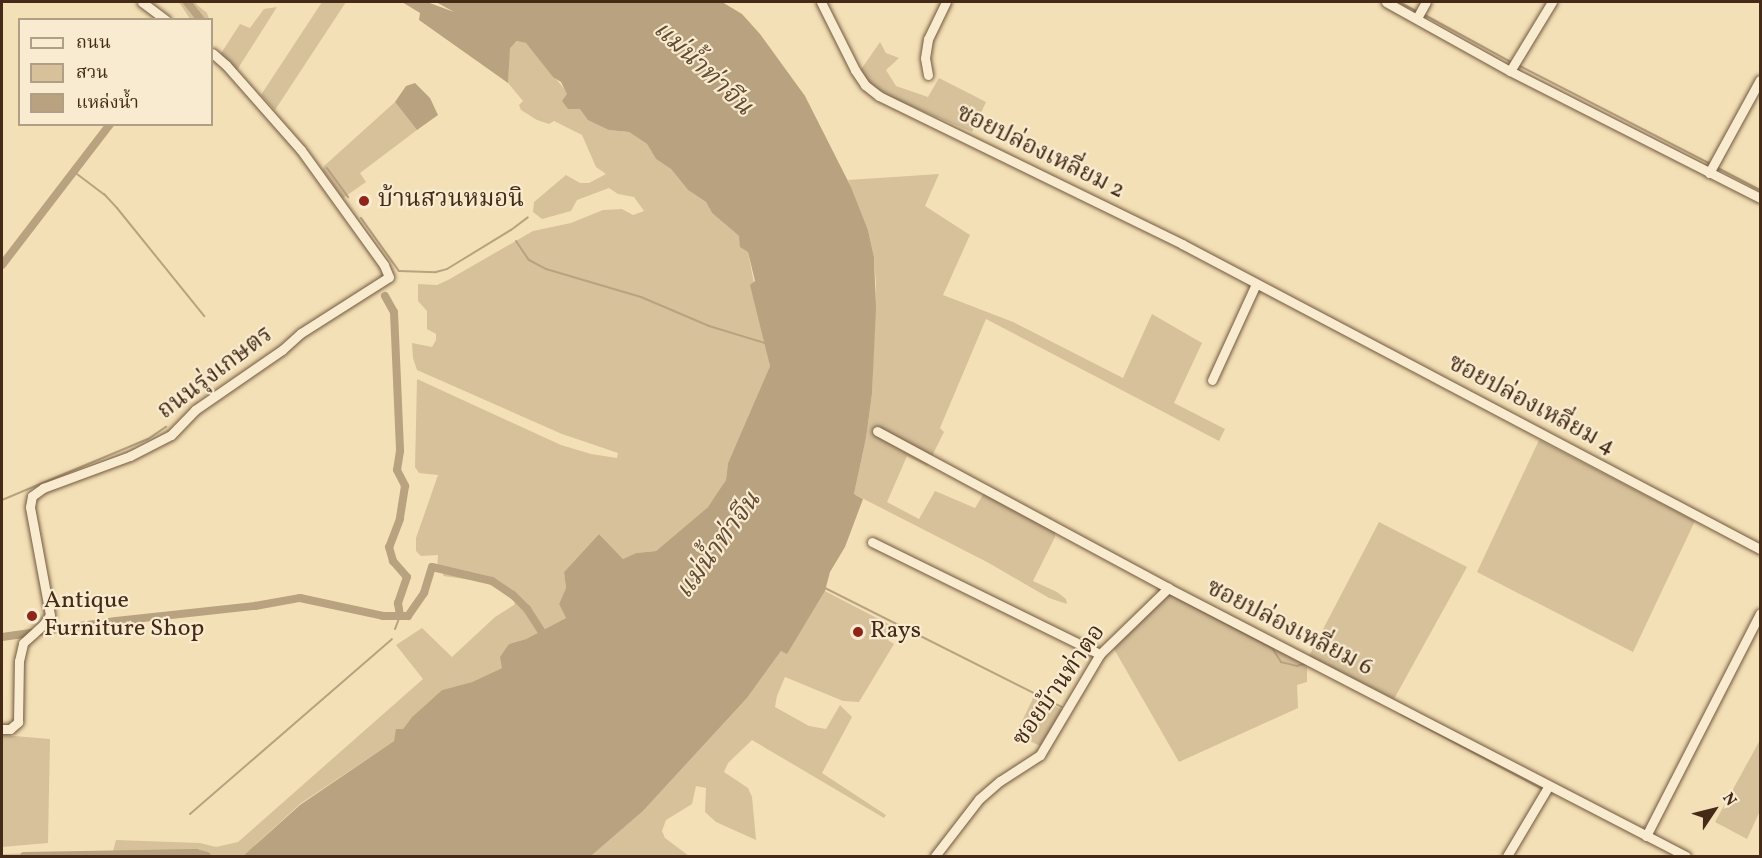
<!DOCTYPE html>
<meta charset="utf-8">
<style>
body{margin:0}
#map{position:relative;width:1762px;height:858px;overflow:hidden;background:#f4e0b6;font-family:Vollkorn,"Noto Serif Thai",serif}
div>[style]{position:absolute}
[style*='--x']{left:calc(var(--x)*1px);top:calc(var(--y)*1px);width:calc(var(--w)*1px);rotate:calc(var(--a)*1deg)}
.green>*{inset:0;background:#d6c19b}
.water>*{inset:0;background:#b8a280}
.stream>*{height:2px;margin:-1px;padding:0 1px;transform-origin:1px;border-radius:1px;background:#b8a280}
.canal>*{height:8px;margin:-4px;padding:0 4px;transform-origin:4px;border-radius:4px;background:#b8a280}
.roads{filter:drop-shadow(0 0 2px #71583f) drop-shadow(0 0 2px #71583f)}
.minor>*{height:9px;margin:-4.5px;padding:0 4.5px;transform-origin:4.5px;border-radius:4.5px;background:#f8ebd0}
.dots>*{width:16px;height:16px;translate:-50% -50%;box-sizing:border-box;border:3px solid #f8ebd0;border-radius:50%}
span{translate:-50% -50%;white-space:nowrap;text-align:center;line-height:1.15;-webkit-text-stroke:4.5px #f8ebd0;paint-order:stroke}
.street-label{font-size:24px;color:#452b17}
.poi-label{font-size:24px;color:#452b17}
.left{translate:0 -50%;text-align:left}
.water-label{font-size:26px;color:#624931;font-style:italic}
.frame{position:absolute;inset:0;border:3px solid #452b17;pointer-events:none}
.legend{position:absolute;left:18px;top:18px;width:195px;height:108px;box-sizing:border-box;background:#f8ebd0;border:2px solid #b09e86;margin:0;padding:8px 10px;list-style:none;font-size:18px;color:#452b17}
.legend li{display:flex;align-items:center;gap:12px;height:30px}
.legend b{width:30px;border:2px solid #b09e86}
.north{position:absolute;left:1684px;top:780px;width:60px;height:60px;-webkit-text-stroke:4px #f8ebd0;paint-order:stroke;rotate:55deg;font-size:16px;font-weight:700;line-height:24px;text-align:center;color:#452b17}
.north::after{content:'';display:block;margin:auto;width:21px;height:27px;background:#452b17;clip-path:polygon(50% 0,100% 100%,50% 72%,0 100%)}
</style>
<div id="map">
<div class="green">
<div style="clip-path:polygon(179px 2px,197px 2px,196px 4px,207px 13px,209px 19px,190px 19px)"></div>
<div style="clip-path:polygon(322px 2px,346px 2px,275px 110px,261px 95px)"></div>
<div style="clip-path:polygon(277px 7px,237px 70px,220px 55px,240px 24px,250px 28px,264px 9px)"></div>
<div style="clip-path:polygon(518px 41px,526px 43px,587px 116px,609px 130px,629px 132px,647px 144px,656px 159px,671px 169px,688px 190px,706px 202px,712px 213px,739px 236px,748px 252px,770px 366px,728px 463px,726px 480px,717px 495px,708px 507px,656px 551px,636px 553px,623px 559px,599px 534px,564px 572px,566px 588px,559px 604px,566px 618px,526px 639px,509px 644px,502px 668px,472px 682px,442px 690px,412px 717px,394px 741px,300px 804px,243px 856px,2px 856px,2px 854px,113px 851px,116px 840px,200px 843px,216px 847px,238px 842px,423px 679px,396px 645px,422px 628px,452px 657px,495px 617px,514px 605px,515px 602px,498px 588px,486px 582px,443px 576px,444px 573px,437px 570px,438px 555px,421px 556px,416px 551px,416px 538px,438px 475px,419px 473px,415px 467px,417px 379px,561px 445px,591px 454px,617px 458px,618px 453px,562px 434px,417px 370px,413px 358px,412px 343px,432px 347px,436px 340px,436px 334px,427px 329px,427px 311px,418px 301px,418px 284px,437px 285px,448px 280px,533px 231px,571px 223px,603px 210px,622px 209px,633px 215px,644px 211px,634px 197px,618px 194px,609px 188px,577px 200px,571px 211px,542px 219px,533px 212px,534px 202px,566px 175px,580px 183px,589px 183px,606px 174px,596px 167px,582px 135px,554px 121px,549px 124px,537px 120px,521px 110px,519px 105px,523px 101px,508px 83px,509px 48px)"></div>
<div style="clip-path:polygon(880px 42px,886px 53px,899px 58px,886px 70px,896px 86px,928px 97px,939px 78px,986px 102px,972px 132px,892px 98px,871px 85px,860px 71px)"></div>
<div style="clip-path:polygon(395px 102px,417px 130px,360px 173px,366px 182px,343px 198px,323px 170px,324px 166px)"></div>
<div style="clip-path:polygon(939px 174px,925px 206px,970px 235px,943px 295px,1013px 322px,1123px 378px,1152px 314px,1202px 343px,1174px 403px,1225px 429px,1219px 441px,986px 319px,940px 428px,944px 432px,927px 466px,907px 456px,887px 502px,919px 519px,935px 491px,975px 508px,984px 493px,1055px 531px,1055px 537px,1033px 581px,1057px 592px,1066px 599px,1067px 604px,1049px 598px,987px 562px,854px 494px,866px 438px,872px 394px,876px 284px,874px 257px,868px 230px,848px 180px)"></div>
<div style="clip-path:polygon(1539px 440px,1695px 521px,1633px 652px,1477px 572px)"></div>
<div style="clip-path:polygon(1379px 522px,1467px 567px,1394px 699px,1309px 656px)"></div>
<div style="clip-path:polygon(825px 591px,894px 627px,888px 640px,894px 644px,859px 702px,843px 701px,785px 677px,777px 696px,775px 707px,809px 726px,826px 729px,840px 705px,852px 717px,822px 773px,886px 815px,884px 818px,752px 740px,728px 763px,724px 772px,748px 788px,752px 797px,756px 840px,716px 822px,705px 812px,706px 788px,696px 786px,692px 804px,666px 820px,662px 831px,665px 838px,689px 856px,591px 856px,643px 811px,747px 698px,781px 651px,787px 653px)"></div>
<div style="clip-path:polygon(1170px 593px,1298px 658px,1307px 666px,1307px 682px,1297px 685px,1298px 708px,1179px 762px,1114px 649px,1129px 630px)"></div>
<div style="clip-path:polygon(1034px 696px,1064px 710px,1042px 747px,1016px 734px)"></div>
<div style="clip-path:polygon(2px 735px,50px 739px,48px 843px,2px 847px)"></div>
<div style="clip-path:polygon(1760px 740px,1760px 811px,1747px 839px,1715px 822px)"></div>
</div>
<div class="water">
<div style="clip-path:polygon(402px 2px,427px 2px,454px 12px,436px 2px,722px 2px,742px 14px,760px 34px,805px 96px,851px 187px,868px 230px,874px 257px,876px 308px,872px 394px,866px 438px,854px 494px,863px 499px,845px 547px,830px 572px,825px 591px,787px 654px,781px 651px,747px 698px,643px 811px,591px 856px,243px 856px,300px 805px,394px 741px,396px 729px,403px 729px,412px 717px,442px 690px,472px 682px,502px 668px,500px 657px,509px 644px,526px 639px,566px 618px,559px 604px,566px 588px,564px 572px,599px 534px,623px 559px,636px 553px,656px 551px,708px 507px,726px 480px,728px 463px,770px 366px,750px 285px,755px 281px,748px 252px,740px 247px,739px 236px,712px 213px,706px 202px,688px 190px,671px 169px,656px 159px,647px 144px,629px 132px,609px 130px,588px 120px,580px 109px,568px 109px,562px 101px,567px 94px,561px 82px,553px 77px,526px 43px,517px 41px,510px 48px,508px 83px,419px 20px,420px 13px)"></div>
<div style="clip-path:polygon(415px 83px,430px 98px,438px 115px,417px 130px,395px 102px,406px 86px)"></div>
</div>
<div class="stream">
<div style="--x:1399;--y:2;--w:21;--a:28"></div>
<div style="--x:1423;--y:14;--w:102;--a:28.6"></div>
<div style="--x:1518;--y:65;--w:217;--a:27.2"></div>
<div style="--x:1716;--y:167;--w:50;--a:27.6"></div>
<div style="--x:327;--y:168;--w:36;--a:54"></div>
<div style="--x:73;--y:171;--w:39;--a:37"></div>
<div style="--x:104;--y:194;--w:19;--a:47"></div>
<div style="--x:117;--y:208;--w:139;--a:51.1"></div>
<div style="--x:361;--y:218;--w:65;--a:54.4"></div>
<div style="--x:399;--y:271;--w:37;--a:2"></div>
<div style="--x:436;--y:272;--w:11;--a:-15"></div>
<div style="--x:447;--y:269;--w:75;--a:-31.4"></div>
<div style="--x:511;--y:230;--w:21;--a:-37"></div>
<div style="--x:516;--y:241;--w:23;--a:56"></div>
<div style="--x:529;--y:260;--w:19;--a:28"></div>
<div style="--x:546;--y:269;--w:99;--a:16.4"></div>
<div style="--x:641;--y:297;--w:74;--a:23.1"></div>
<div style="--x:709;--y:326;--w:62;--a:17"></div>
<div style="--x:2;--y:500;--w:158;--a:-22.7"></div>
<div style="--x:148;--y:439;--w:22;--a:-34"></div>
<div style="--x:823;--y:587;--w:267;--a:26.7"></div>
<div style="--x:1172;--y:595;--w:113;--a:27.9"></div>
<div style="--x:1272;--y:648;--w:17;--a:57"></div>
<div style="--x:1281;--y:662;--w:16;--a:14"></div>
<div style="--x:1297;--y:666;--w:9;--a:-18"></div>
<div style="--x:395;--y:629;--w:14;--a:-69"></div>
<div style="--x:1401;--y:714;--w:160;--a:28"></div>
<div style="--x:190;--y:814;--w:267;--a:-40.9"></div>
</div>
<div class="canal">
<div style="--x:187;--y:2;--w:23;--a:52"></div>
<div style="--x:2;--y:265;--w:178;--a:-52.5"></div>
<div style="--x:385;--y:296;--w:18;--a:61"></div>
<div style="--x:394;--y:312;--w:139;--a:87.5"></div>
<div style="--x:400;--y:451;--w:19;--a:99"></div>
<div style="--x:397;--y:470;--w:18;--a:63"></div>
<div style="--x:405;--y:486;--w:33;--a:99"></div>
<div style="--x:400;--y:519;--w:30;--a:111"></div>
<div style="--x:389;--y:547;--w:15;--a:74"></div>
<div style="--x:393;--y:561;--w:21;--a:49"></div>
<div style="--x:407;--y:577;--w:28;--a:109"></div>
<div style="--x:398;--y:603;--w:13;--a:81"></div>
<div style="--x:2;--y:637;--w:115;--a:-8"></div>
<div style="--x:116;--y:621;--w:140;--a:-6.2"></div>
<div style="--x:255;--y:606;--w:46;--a:-10.1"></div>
<div style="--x:300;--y:598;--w:85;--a:12.2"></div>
<div style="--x:383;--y:616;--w:25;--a:0"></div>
<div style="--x:408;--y:616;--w:28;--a:-55"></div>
<div style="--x:424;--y:593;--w:27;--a:-73"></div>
<div style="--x:432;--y:567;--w:62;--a:13.1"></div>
<div style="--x:492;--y:581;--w:25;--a:34"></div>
<div style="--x:513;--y:595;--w:20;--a:45"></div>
<div style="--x:527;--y:609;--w:35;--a:57"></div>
<div style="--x:24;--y:856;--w:172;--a:-1"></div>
<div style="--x:196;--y:853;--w:11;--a:15"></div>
</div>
<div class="roads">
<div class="minor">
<div style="--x:142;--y:2;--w:30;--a:37"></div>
<div style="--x:821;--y:2;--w:76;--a:63.4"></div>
<div style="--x:855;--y:70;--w:18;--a:56"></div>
<div style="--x:865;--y:85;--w:18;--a:38"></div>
<div style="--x:879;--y:96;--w:337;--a:26"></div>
<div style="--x:1182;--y:244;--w:654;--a:27.82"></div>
<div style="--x:1386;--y:2;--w:142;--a:29.1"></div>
<div style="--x:1510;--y:71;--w:280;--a:26.9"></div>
<div style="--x:1417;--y:18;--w:18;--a:-61"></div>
<div style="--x:1510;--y:71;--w:81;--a:-58.7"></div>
<div style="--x:928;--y:75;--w:17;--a:-100"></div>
<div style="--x:925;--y:58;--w:19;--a:-81"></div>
<div style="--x:928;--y:39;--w:41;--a:-64.1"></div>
<div style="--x:1709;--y:173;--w:106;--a:-61.3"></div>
<div style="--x:1212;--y:380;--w:106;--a:-65.4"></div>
<div style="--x:877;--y:431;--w:331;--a:28.3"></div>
<div style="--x:1168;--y:588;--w:583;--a:27.36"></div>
<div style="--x:872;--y:542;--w:254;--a:26.2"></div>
<div style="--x:2;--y:729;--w:8;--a:0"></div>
<div style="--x:10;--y:729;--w:11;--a:-41"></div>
<div style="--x:18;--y:722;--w:61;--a:-89.1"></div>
<div style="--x:19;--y:661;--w:18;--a:-77"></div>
<div style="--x:23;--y:643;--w:27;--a:-42"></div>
<div style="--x:43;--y:625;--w:12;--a:-55"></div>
<div style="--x:50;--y:615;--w:110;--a:-100.5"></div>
<div style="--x:30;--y:507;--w:11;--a:-80"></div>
<div style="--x:32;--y:496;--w:14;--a:-36"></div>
<div style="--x:43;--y:488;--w:93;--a:-20.2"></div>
<div style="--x:130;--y:456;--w:46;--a:-27.1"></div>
<div style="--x:171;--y:435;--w:35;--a:-46"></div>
<div style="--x:195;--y:410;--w:106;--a:-34.6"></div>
<div style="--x:282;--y:350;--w:25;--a:-42"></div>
<div style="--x:301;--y:333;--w:104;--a:-32.5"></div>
<div style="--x:389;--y:277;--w:13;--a:-113"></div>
<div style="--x:384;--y:265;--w:142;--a:-125.8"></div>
<div style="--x:301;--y:150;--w:113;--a:-131.4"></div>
<div style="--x:226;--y:65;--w:18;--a:-139"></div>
<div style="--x:1646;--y:836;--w:250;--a:-62.9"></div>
<div style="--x:935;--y:856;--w:72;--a:-52.3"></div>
<div style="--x:979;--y:799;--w:28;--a:-41"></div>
<div style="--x:1000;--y:781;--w:48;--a:-33"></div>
<div style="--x:1040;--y:755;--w:117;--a:-59.3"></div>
<div style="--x:1100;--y:654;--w:95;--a:-44.1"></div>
<div style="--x:1507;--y:856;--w:80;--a:-59.3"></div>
</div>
</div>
<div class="dots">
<div style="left:364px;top:201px;background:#8f2418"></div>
<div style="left:32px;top:616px;background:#8f2418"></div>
<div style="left:858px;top:632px;background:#8f2418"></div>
</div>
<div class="street-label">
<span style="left:1040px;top:153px;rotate:26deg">ซอยปล่องเหลี่ยม 2</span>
<span style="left:216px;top:374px;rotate:-37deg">ถนนรุ่งเกษตร</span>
<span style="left:1531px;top:406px;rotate:28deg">ซอยปล่องเหลี่ยม 4</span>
<span style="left:1289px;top:629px;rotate:27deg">ซอยปล่องเหลี่ยม 6</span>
<span style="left:1060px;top:686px;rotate:-55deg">ซอยบ้านท่าตอ</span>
</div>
<div class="poi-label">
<span class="left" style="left:378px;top:201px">บ้านสวนหมอนิ</span>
<span class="left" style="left:44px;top:616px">Antique<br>Furniture Shop</span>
<span class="left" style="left:870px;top:632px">Rays</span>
</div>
<div class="water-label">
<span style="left:702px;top:69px;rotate:43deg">แม่น้ำท่าจีน</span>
<span style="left:719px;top:546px;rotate:-54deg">แม่น้ำท่าจีน</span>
</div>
<div class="frame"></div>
<ul class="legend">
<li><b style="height:8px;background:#f8ebd0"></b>ถนน</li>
<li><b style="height:16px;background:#d6c19b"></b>สวน</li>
<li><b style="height:16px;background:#b8a280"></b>แหล่งน้ำ</li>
</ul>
<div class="north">N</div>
</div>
